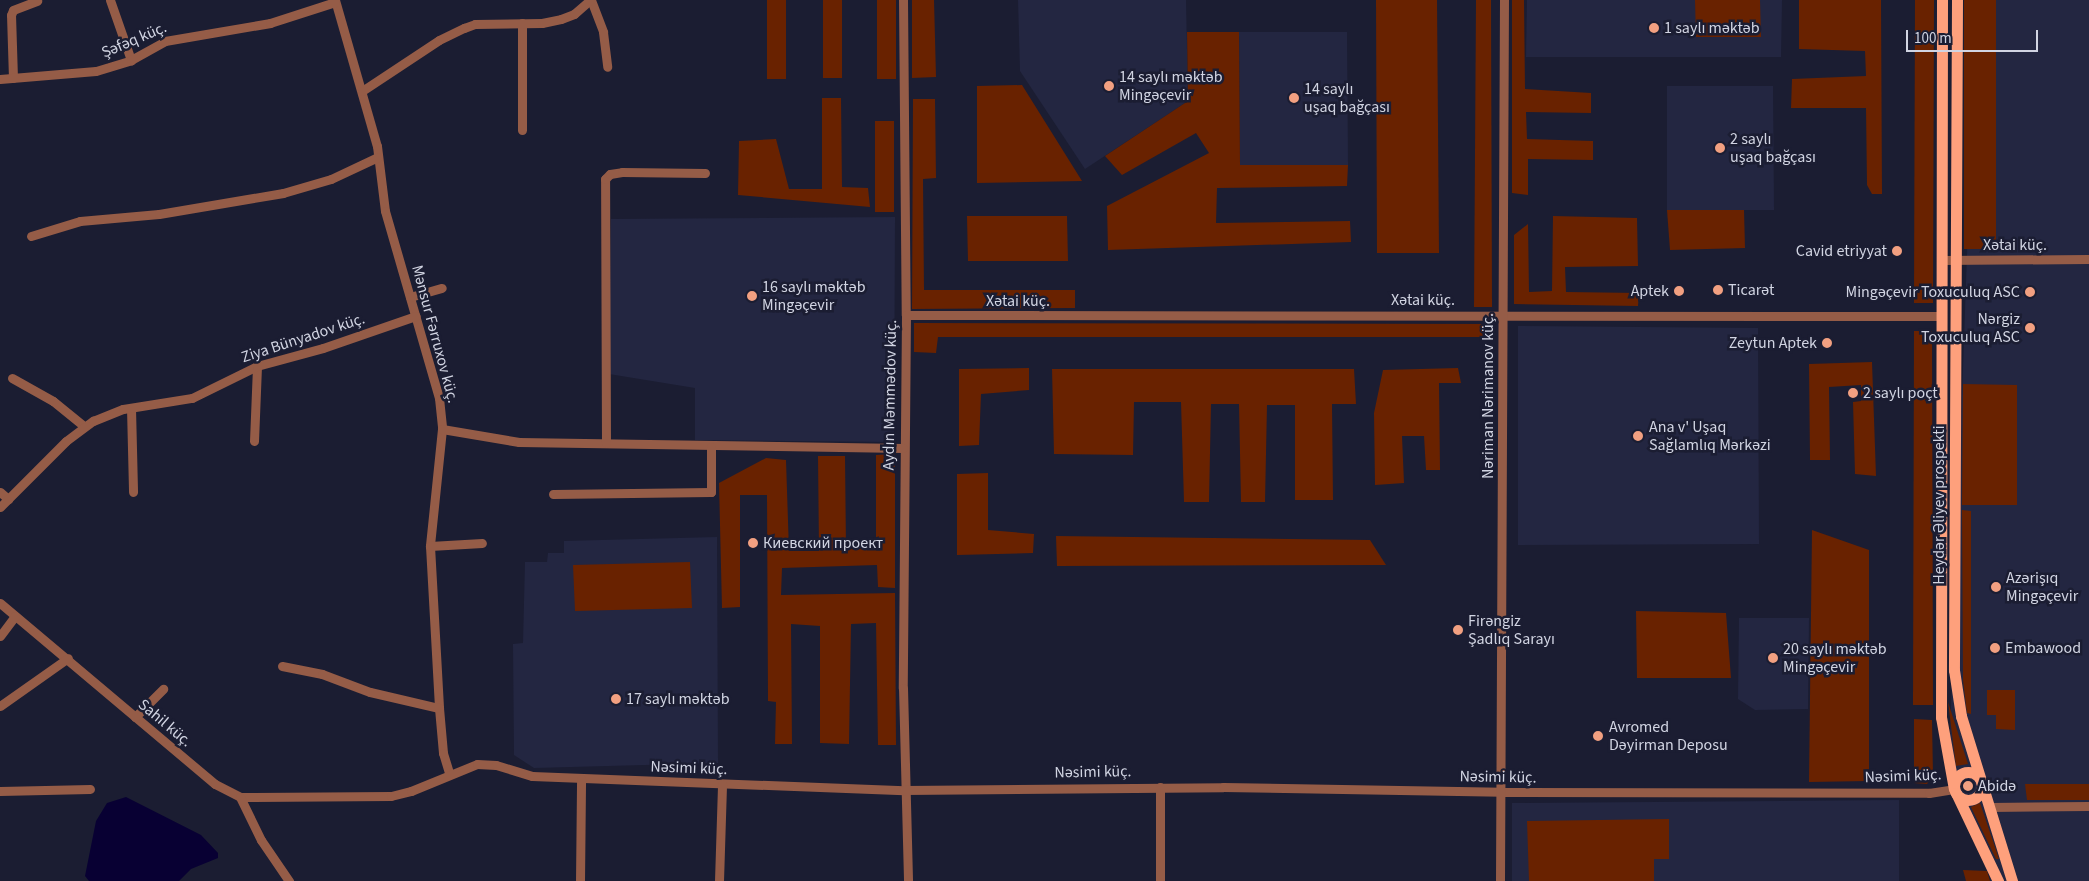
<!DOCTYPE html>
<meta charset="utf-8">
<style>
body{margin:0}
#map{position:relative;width:2089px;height:881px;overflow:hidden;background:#1b1d32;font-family:"Source Sans 3",sans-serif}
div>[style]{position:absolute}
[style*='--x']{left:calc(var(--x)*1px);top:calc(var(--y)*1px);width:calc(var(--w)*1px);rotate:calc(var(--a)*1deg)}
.built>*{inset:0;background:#232641}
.green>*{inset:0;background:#692200}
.round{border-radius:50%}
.water>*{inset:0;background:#080033}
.minor>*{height:9px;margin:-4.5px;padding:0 4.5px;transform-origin:4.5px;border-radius:4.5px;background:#955c47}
.major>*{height:11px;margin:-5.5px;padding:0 5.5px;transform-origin:5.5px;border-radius:5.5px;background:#fea07c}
.major>.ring{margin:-5.5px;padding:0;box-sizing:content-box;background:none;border:11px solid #fea07c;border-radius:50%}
.dots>*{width:14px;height:14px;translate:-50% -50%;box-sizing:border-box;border:2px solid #1b1d32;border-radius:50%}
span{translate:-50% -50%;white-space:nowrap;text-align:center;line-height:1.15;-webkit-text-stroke:5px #1b1d32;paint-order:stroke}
.poi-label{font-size:16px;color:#d1d4e2}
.left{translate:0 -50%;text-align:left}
.right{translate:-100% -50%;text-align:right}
.street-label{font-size:16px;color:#d1d4e2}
.scale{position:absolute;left:1906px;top:30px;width:132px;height:22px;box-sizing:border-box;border:2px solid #d1d4e2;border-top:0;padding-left:6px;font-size:15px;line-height:18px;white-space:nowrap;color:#d1d4e2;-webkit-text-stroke:4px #1b1d32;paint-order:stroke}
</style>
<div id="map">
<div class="built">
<div style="clip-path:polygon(1018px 0,1186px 0,1188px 101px,1085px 169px,1020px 71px)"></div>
<div style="clip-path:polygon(1527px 0,1782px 0,1781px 57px,1526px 57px)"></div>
<div style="clip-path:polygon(1976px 0,2089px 0,2089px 881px,1991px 881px,1949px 763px)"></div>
<div style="clip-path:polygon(1239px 32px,1347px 32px,1348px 165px,1240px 165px)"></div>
<div style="clip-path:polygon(1667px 86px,1773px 86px,1774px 210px,1667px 210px)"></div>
<div style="clip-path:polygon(895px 217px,894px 442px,695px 440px,695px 388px,609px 374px,611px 219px)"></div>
<div style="clip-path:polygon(1518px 326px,1758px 328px,1759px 544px,1518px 545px)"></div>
<div style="clip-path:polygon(717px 537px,718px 763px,534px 768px,514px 755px,513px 644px,523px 643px,525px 562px,547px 562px,548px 553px,564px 553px,564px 541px)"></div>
<div style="clip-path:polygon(1739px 618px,1809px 618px,1808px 709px,1755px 710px,1738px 699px)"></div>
<div style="clip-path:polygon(1899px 800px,1899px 881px,1512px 881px,1512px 803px)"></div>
</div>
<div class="green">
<div style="clip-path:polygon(767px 0,786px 0,786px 79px,767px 79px)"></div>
<div style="clip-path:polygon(823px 0,842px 0,842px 78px,823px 78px)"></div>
<div style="clip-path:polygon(877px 0,896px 0,896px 79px,877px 79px)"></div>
<div style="clip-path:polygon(912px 0,934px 0,936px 77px,912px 78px)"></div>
<div style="clip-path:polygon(1376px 0,1437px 0,1439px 253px,1377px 253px)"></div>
<div style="clip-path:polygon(1476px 0,1491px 0,1492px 307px,1474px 307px)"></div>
<div style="clip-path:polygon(1512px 0,1524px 0,1525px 89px,1591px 93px,1591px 113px,1526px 112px,1527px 139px,1593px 141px,1593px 160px,1528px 159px,1528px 195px,1512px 193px)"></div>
<div style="clip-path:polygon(1695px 0,1760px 0,1761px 37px,1696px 37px)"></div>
<div style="clip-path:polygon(1799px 0,1881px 0,1882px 194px,1872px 194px,1867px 185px,1866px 108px,1791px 108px,1792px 79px,1866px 76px,1865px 51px,1799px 49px)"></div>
<div style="clip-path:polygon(1915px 0,1934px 0,1933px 303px,1914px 303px)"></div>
<div style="clip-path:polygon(1964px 0,1996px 0,1996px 249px,1964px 249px)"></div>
<div style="clip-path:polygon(1187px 32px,1239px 32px,1240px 165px,1348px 165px,1347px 186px,1217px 188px,1216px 223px,1350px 221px,1351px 242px,1108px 250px,1107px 206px,1209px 153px,1196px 133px,1122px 175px,1105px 156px,1188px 101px)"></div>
<div style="clip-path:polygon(1022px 85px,1082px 181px,977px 183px,977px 86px)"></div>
<div style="clip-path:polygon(822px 98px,841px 98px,842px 187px,868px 188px,870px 207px,738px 195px,739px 141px,776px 139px,789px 189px,822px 189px)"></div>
<div style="clip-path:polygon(913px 99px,935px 99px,936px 178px,923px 179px,924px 290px,1075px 290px,1075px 308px,912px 309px)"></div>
<div style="clip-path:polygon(875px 121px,894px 121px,894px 212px,875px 212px)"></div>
<div style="clip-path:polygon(1667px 210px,1744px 210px,1745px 248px,1670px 250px)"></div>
<div style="clip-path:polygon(967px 216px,1067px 216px,1068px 261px,968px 261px)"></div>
<div style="clip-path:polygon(1553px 216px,1637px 218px,1638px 266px,1565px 267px,1566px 292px,1639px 293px,1638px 306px,1514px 304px,1514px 235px,1528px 224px,1529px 292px,1552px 291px)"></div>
<div style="clip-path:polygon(914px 323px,1490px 324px,1490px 337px,938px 337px,936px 353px,914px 352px)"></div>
<div style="clip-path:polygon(1914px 331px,1932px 331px,1933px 705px,1913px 705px)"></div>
<div style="clip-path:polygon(1872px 362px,1876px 476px,1855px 474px,1853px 402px,1861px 401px,1861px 385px,1829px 387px,1830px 460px,1810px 460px,1809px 364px)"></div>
<div style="clip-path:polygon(1029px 368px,1029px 390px,981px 394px,979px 445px,959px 446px,959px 369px)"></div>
<div style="clip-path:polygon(1458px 368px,1461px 383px,1439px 383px,1440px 470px,1426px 470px,1424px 436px,1402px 436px,1404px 483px,1375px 485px,1374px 413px,1383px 370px)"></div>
<div style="clip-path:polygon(1052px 369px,1354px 369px,1356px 404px,1332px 404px,1333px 500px,1295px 500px,1295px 405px,1267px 405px,1265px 502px,1241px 502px,1239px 404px,1211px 404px,1209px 502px,1184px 502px,1181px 402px,1134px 402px,1133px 455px,1054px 454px)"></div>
<div style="clip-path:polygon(1963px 384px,2017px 385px,2017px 505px,1962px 505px)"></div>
<div style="clip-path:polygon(895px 454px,895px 588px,878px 587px,877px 565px,782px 568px,781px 595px,895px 593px,896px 745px,878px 745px,876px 623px,851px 624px,849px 744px,820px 743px,820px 626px,791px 624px,792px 744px,775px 744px,776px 702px,768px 701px,767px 495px,740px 495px,740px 607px,722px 608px,719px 483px,766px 458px,786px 460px,789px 551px,819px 551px,818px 456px,845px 456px,846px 547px,876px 547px,876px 455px)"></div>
<div style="clip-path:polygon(988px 473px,988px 530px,1034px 534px,1033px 553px,957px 555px,957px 474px)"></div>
<div style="clip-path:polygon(1962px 510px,1971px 511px,1971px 714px,1967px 713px,1963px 680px)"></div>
<div style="clip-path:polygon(1812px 530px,1869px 550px,1869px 781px,1809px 782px)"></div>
<div style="clip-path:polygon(1056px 536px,1370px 540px,1386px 565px,1057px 566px)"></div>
<div style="clip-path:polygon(690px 562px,692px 608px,575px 611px,573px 565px)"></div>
<div style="clip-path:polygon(1636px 611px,1726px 613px,1731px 678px,1637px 678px)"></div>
<div style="clip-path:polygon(1987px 690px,2015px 690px,2015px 730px,1996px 729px,1996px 715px,1987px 715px)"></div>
<div style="clip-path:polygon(1948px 702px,1968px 764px,1956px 766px)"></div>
<div style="clip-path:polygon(1914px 719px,1932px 720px,1933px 776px,1927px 784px,1914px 783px)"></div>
<div class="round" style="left:1961px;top:780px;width:12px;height:12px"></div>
<div style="clip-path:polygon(2025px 784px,2089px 784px,2089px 800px,2027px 800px)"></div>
<div style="clip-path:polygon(1980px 803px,1999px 859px,1996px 859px,1971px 807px)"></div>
<div style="clip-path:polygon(1669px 819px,1669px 859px,1654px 859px,1654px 881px,1529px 881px,1527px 821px)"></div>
<div style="clip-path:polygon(1963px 870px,1987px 871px,1990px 881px,1966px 881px)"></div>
</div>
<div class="water">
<div style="clip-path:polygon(126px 797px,201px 835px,218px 853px,218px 858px,191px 869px,179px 881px,89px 881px,85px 876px,96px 821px,107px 803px)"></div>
</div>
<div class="minor">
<div style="--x:110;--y:0;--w:64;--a:70.7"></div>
<div style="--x:335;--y:0;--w:152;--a:74"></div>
<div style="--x:377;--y:146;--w:65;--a:83"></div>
<div style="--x:385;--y:211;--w:195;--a:73.9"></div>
<div style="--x:439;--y:398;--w:31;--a:84"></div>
<div style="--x:442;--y:429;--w:118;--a:95.9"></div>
<div style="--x:430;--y:546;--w:162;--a:86.8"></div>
<div style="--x:439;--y:708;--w:45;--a:84.9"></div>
<div style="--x:443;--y:753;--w:21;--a:73"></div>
<div style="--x:591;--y:0;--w:34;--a:69"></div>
<div style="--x:603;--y:32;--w:35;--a:83"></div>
<div style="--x:903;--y:0;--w:315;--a:89.5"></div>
<div style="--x:906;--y:315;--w:373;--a:90.5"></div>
<div style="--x:903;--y:688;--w:193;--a:88.5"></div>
<div style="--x:522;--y:23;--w:107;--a:90"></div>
<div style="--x:13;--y:78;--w:63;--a:-91.8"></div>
<div style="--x:11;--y:15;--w:5;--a:-68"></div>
<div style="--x:13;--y:10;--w:26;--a:-21"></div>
<div style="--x:0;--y:79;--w:96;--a:-4.8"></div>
<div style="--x:96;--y:71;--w:37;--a:-17"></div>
<div style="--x:131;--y:60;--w:39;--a:-29"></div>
<div style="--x:165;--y:41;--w:107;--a:-9.7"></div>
<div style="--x:270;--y:23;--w:68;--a:-17.9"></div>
<div style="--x:362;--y:91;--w:92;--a:-33.5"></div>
<div style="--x:439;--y:40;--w:28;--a:-26"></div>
<div style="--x:464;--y:28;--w:12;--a:-20"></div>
<div style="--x:475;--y:24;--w:67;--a:-0.9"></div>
<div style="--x:542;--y:23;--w:19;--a:-12"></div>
<div style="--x:561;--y:19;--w:14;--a:-21"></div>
<div style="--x:574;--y:14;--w:21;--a:-41"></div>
<div style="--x:31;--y:236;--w:51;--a:-17"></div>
<div style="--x:80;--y:221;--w:79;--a:-5.1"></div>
<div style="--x:159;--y:214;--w:126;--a:-9.6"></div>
<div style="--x:283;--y:193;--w:50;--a:-16.3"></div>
<div style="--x:331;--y:179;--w:52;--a:-25.1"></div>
<div style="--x:1942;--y:260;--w:147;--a:-0.4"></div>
<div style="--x:410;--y:297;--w:33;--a:-16"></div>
<div style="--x:906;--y:315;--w:1034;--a:0.06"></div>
<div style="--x:12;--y:378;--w:47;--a:29.3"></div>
<div style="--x:53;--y:401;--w:40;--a:39"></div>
<div style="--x:131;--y:408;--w:84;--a:88.6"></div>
<div style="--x:442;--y:429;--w:78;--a:9.6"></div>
<div style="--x:519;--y:442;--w:384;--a:0.9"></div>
<div style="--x:254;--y:441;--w:75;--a:-87.7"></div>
<div style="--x:606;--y:443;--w:264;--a:-90.2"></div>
<div style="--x:605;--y:179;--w:7;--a:-45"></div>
<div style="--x:610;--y:174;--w:12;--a:-9"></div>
<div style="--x:622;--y:172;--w:83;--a:0.7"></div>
<div style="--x:0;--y:492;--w:11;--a:41"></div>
<div style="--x:553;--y:494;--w:158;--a:-0.7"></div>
<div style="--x:711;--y:492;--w:45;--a:-90"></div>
<div style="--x:0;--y:507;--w:93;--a:-45"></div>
<div style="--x:66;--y:441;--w:34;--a:-37"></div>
<div style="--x:93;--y:421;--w:32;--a:-22"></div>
<div style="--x:123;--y:409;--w:70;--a:-9.1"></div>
<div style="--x:192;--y:398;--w:72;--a:-26.2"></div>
<div style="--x:257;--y:366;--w:68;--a:-15.3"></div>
<div style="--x:323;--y:348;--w:98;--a:-19"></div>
<div style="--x:430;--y:546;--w:52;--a:-3.3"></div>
<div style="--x:0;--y:603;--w:281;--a:40.1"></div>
<div style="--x:215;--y:784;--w:28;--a:27"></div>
<div style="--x:240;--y:797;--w:151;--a:-0.4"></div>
<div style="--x:391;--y:796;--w:21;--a:-14"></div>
<div style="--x:411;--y:791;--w:71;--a:-22.2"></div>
<div style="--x:477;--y:764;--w:19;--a:3"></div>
<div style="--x:496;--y:765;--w:38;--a:17"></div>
<div style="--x:532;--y:776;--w:372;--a:2.2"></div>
<div style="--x:904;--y:790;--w:319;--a:-0.5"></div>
<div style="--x:1223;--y:787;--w:278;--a:1"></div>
<div style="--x:1501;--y:792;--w:428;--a:0.1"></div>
<div style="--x:1929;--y:793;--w:25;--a:-9"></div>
<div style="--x:0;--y:636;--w:25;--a:-53"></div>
<div style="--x:282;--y:666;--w:41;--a:11.3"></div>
<div style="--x:322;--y:674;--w:51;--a:20.6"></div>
<div style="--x:370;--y:692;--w:71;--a:13.1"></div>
<div style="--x:0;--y:706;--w:83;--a:-35.2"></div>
<div style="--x:135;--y:717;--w:40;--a:-45"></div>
<div style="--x:1160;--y:787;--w:94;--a:90"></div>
<div style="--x:0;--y:791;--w:90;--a:-1.3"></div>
<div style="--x:240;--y:797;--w:48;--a:64"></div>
<div style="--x:261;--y:840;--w:50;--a:55.7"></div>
<div style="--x:1990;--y:807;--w:99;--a:-0.6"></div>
<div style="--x:580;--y:881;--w:102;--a:-89.4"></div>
<div style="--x:719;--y:881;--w:97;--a:-88.2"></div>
<div style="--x:1500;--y:881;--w:881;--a:-89.74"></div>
</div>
<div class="major">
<div style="--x:1942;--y:0;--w:717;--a:90.08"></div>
<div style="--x:1941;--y:717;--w:73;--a:79.8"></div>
<div style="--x:1957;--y:0;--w:670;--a:90.26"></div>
<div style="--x:1954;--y:670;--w:47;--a:81.3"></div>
<div style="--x:1961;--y:716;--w:173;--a:72.8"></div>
<div class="ring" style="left:1954px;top:772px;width:17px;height:17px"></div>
<div style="--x:1956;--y:793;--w:98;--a:64.5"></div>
</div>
<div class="dots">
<div style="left:1654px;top:28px;background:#f2a081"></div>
<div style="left:1109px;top:86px;background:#f2a081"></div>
<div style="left:1294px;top:98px;background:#f2a081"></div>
<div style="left:1720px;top:148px;background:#f2a081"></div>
<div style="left:1897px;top:251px;background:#f2a081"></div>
<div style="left:1718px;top:290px;background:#f2a081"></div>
<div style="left:1679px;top:291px;background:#f2a081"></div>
<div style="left:2030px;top:292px;background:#f2a081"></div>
<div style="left:752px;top:296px;background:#f2a081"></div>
<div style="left:2030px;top:328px;background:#f2a081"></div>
<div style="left:1827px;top:343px;background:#f2a081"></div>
<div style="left:1853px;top:393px;background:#f2a081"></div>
<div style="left:1638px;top:436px;background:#f2a081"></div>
<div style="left:753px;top:543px;background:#f2a081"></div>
<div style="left:1996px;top:587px;background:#f2a081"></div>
<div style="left:1458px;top:630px;background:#f2a081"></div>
<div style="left:1995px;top:648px;background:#f2a081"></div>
<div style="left:1773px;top:658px;background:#f2a081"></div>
<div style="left:616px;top:699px;background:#f2a081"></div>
<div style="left:1598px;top:736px;background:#f2a081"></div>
<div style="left:1968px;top:786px;background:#f2a081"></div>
</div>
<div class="poi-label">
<span class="left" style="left:1664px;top:28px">1 saylı məktəb</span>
<span class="left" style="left:1119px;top:86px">14 saylı məktəb<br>Mingəçevir</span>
<span class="left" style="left:1304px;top:98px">14 saylı<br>uşaq bağçası</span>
<span class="left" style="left:1730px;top:148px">2 saylı<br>uşaq bağçası</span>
<span class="right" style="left:1887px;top:251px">Cavid etriyyat</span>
<span class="left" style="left:762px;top:296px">16 saylı məktəb<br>Mingəçevir</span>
<span class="left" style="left:1728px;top:290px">Ticarət</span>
<span class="right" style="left:1669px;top:291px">Aptek</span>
<span class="right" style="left:2020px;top:292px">Mingəçevir Toxuculuq ASC</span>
<span class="right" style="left:2020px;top:328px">Nərgiz<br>Toxuculuq ASC</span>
<span class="right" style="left:1817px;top:343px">Zeytun Aptek</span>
<span class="left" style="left:1863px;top:393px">2 saylı poçt</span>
<span class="left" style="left:1649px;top:436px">Ana v' Uşaq<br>Sağlamlıq Mərkəzi</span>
<span class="left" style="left:763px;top:543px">Киевский проект</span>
<span class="left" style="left:2006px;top:587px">Azərişıq<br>Mingəçevir</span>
<span class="left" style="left:1468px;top:630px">Firəngiz<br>Şadlıq Sarayı</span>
<span class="left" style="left:2005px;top:648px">Embawood</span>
<span class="left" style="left:1783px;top:658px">20 saylı məktəb<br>Mingəçevir</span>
<span class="left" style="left:626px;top:699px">17 saylı məktəb</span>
<span class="left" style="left:1609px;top:736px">Avromed<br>Dəyirman Deposu</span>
<span class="left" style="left:1978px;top:786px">Abidə</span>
</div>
<div class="street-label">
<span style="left:134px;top:40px;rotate:-23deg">Şəfəq küç.</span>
<span style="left:2015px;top:245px">Xətai küç.</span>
<span style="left:1423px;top:300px">Xətai küç.</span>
<span style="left:1018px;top:301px">Xətai küç.</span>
<span style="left:435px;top:334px;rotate:75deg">Mənsur Fərruxov küç.</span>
<span style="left:303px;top:338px;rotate:-18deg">Ziya Bünyadov küç.</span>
<span style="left:890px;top:395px;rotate:-89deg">Aydın Məmmədov küç.</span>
<span style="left:1488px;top:396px;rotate:-90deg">Nəriman Nərimanov küç.</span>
<span style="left:1939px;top:505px;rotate:-90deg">Heydər Əliyev prospekti</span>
<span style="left:165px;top:723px;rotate:40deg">Sahil küç.</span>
<span style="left:689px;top:768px;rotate:2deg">Nəsimi küç.</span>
<span style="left:1093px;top:772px;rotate:-1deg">Nəsimi küç.</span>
<span style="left:1903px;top:776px;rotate:-2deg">Nəsimi küç.</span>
<span style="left:1498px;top:777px;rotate:1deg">Nəsimi küç.</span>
</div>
<div class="scale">100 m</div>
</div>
